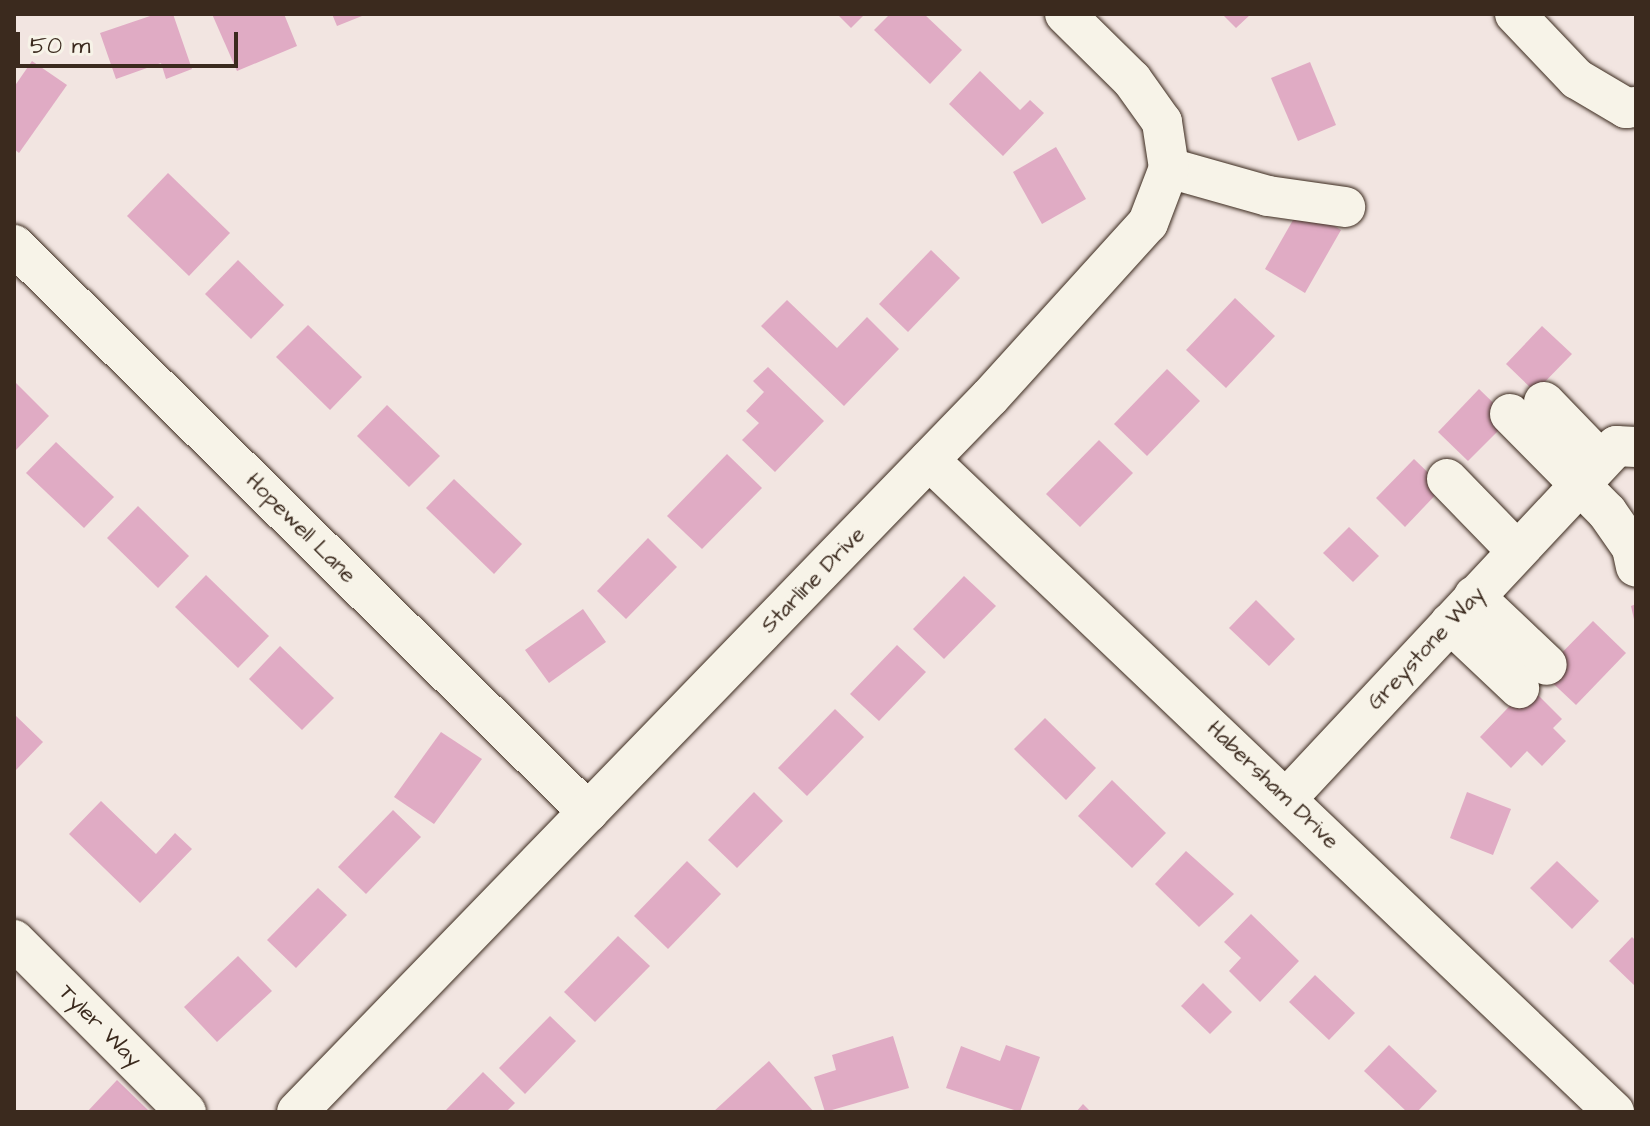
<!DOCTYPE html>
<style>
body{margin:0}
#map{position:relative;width:1650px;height:1126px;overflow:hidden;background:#f2e5e1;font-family:"Architects Daughter",sans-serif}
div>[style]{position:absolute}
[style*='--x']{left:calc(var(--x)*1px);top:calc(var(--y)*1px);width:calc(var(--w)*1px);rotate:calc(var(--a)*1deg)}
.building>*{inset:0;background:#e0abc4}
.roads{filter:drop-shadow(0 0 2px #3b2a1e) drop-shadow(0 0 2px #3b2a1e)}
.minor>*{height:40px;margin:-20px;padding:0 20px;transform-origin:20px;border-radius:20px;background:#f7f3e8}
span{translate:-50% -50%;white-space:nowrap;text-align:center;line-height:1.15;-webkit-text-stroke:6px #f7f3e8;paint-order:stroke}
.street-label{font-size:22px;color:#3b2a1e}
.frame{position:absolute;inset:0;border:16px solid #3b2a1e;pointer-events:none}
.scale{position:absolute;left:16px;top:32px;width:222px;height:36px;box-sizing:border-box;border:4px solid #3b2a1e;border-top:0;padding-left:10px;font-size:24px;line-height:28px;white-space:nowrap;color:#3b2a1e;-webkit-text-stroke:6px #f7f3e8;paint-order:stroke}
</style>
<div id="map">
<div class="building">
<div style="clip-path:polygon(156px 14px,173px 14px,192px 69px,166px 79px,161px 63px,116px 79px,100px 33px)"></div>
<div style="clip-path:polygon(212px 14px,284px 14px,297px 46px,237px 71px)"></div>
<div style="clip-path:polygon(332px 14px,367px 14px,337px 26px)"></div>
<div style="clip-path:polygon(837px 14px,865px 14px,851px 28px)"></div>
<div style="clip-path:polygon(890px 14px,924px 14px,962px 50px,930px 84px,874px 30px)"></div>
<div style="clip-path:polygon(1222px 14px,1251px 14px,1236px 28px)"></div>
<div style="clip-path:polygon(32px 61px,67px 85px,19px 153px,14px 149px,14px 87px)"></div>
<div style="clip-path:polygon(1310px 62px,1336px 125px,1298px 141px,1271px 78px)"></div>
<div style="clip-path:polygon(980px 71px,1020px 110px,1030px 100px,1044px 113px,1003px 156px,949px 104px)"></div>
<div style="clip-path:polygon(1056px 147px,1086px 199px,1042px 224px,1013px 172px)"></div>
<div style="clip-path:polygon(168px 173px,230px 233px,189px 276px,127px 216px)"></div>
<div style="clip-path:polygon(1301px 206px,1341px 230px,1305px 293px,1265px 269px)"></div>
<div style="clip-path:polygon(931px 250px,960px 278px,908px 332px,879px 304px)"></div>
<div style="clip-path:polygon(238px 260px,284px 305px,251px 339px,205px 294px)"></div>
<div style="clip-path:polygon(1235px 298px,1275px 336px,1226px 388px,1186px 350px)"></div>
<div style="clip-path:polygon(787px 300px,837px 348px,867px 317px,899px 349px,844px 406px,761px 326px)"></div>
<div style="clip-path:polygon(308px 325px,362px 377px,330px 410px,276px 357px)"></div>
<div style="clip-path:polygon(1542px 326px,1572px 354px,1535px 392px,1506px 364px)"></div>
<div style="clip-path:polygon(768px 367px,824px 421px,775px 472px,742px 440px,759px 423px,746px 411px,764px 392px,753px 381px)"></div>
<div style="clip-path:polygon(1167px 369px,1200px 401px,1147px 456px,1114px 424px)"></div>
<div style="clip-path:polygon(14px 381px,49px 416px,14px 452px)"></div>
<div style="clip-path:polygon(1479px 389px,1510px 419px,1468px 461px,1438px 432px)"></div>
<div style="clip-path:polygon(387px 405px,440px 456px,409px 487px,357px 436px)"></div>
<div style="clip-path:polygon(1099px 440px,1133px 473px,1080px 527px,1046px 494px)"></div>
<div style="clip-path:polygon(56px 442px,114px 497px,84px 528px,26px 473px)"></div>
<div style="clip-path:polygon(727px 454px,762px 488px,702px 549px,667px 516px)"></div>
<div style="clip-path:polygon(1414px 459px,1443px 487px,1405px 527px,1376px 498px)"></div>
<div style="clip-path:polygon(454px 479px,522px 544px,494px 574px,426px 508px)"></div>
<div style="clip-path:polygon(138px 506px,189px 556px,158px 588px,107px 538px)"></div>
<div style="clip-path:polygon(1349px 527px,1379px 556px,1353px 582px,1323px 553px)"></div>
<div style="clip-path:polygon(648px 538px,677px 567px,626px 619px,597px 591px)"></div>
<div style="clip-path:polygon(206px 575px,269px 636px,238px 668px,175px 607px)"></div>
<div style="clip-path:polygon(964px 576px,996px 606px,944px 659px,913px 629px)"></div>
<div style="clip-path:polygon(1256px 600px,1295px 639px,1269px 666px,1229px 628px)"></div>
<div style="clip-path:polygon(1636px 604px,1636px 624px,1635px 624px,1631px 606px)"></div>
<div style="clip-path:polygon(583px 609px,606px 642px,549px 683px,525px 650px)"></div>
<div style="clip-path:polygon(1593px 621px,1626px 653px,1576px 705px,1542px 673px)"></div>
<div style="clip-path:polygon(897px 645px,926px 672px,879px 721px,850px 694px)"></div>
<div style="clip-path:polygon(280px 646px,334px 698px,302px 730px,249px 679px)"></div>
<div style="clip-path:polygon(1529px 686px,1562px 719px,1553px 728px,1566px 741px,1542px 766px,1527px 751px,1511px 768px,1480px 737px)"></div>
<div style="clip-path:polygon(835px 709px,864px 737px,807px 796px,778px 768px)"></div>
<div style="clip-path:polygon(14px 714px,43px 742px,16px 770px,14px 768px)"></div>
<div style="clip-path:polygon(1045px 718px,1096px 768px,1066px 800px,1014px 749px)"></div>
<div style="clip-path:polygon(441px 732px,482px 759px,434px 824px,394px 797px)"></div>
<div style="clip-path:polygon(1112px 780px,1166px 833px,1132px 868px,1078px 816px)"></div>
<div style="clip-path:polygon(754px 792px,783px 821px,737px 868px,708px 840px)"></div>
<div style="clip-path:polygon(1467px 792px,1511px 809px,1493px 855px,1450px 838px)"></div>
<div style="clip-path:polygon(101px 801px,156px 854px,175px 833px,192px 849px,140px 903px,69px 834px)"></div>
<div style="clip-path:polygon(393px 810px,421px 837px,366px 894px,338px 867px)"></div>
<div style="clip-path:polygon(1186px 851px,1234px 894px,1199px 927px,1155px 884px)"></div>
<div style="clip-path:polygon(687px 861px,721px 894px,668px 949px,634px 916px)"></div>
<div style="clip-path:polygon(1557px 861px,1599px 901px,1572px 929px,1530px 888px)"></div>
<div style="clip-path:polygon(318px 888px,347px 915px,296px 968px,267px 940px)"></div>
<div style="clip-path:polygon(1251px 914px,1299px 961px,1260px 1002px,1229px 971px,1241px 958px,1224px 942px)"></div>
<div style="clip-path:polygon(618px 936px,650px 966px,595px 1022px,564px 992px)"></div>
<div style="clip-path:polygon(1632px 937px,1636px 941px,1636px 987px,1609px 961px)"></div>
<div style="clip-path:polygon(238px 956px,272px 991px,217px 1042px,184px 1007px)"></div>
<div style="clip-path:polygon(1315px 975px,1355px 1013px,1329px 1040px,1289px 1002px)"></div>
<div style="clip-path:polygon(1203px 983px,1232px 1012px,1210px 1034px,1181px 1006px)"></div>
<div style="clip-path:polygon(550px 1016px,576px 1041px,525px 1094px,499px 1068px)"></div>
<div style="clip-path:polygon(893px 1036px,909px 1088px,825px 1112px,814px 1077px,836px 1070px,832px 1055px)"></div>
<div style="clip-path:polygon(1006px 1045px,1040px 1057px,1020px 1112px,946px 1088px,961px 1046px,1000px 1061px)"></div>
<div style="clip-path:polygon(1389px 1045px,1437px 1091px,1417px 1112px,1407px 1112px,1364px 1071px)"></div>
<div style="clip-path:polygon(769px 1061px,814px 1112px,713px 1112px)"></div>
<div style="clip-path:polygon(483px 1072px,515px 1103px,506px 1112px,444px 1112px)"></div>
<div style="clip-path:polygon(117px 1080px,150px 1112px,87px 1112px)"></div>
<div style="clip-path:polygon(1083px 1104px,1091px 1112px,1076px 1112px)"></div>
</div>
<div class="roads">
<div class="minor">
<div style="--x:1515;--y:14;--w:90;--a:46.4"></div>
<div style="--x:1577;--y:79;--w:57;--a:30.6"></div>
<div style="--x:1626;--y:108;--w:10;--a:-6"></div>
<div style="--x:1169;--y:168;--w:103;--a:15.8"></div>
<div style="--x:1268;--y:196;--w:78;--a:8.1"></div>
<div style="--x:14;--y:245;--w:807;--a:44.65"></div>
<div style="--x:1544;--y:402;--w:82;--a:46"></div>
<div style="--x:1510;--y:414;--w:138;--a:45.3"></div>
<div style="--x:1607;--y:512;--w:44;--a:55.2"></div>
<div style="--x:1632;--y:548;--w:19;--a:78"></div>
<div style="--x:929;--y:460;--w:946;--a:43.59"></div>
<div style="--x:1447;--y:479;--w:100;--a:45.8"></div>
<div style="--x:1474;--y:596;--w:100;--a:43.4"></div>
<div style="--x:1450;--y:623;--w:95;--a:43.3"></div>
<div style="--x:1287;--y:798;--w:482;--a:-46.9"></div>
<div style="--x:1616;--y:446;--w:20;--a:3"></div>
<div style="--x:14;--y:940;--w:243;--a:45"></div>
<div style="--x:297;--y:1112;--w:996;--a:-45.9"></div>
<div style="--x:990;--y:397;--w:235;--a:-47.8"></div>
<div style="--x:1148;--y:223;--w:59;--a:-69.1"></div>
<div style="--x:1169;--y:168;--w:47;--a:-98.7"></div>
<div style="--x:1162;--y:122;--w:52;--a:-125.5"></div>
<div style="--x:1132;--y:80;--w:94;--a:-135.4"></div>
</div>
</div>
<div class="street-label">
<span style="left:301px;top:528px;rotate:45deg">Hopewell Lane</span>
<span style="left:813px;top:580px;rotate:-46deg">Starline Drive</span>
<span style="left:1426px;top:648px;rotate:-47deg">Greystone Way</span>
<span style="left:1273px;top:785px;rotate:44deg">Habersham Drive</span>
<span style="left:100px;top:1026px;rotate:45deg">Tyler Way</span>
</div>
<div class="frame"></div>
<div class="scale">50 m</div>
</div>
